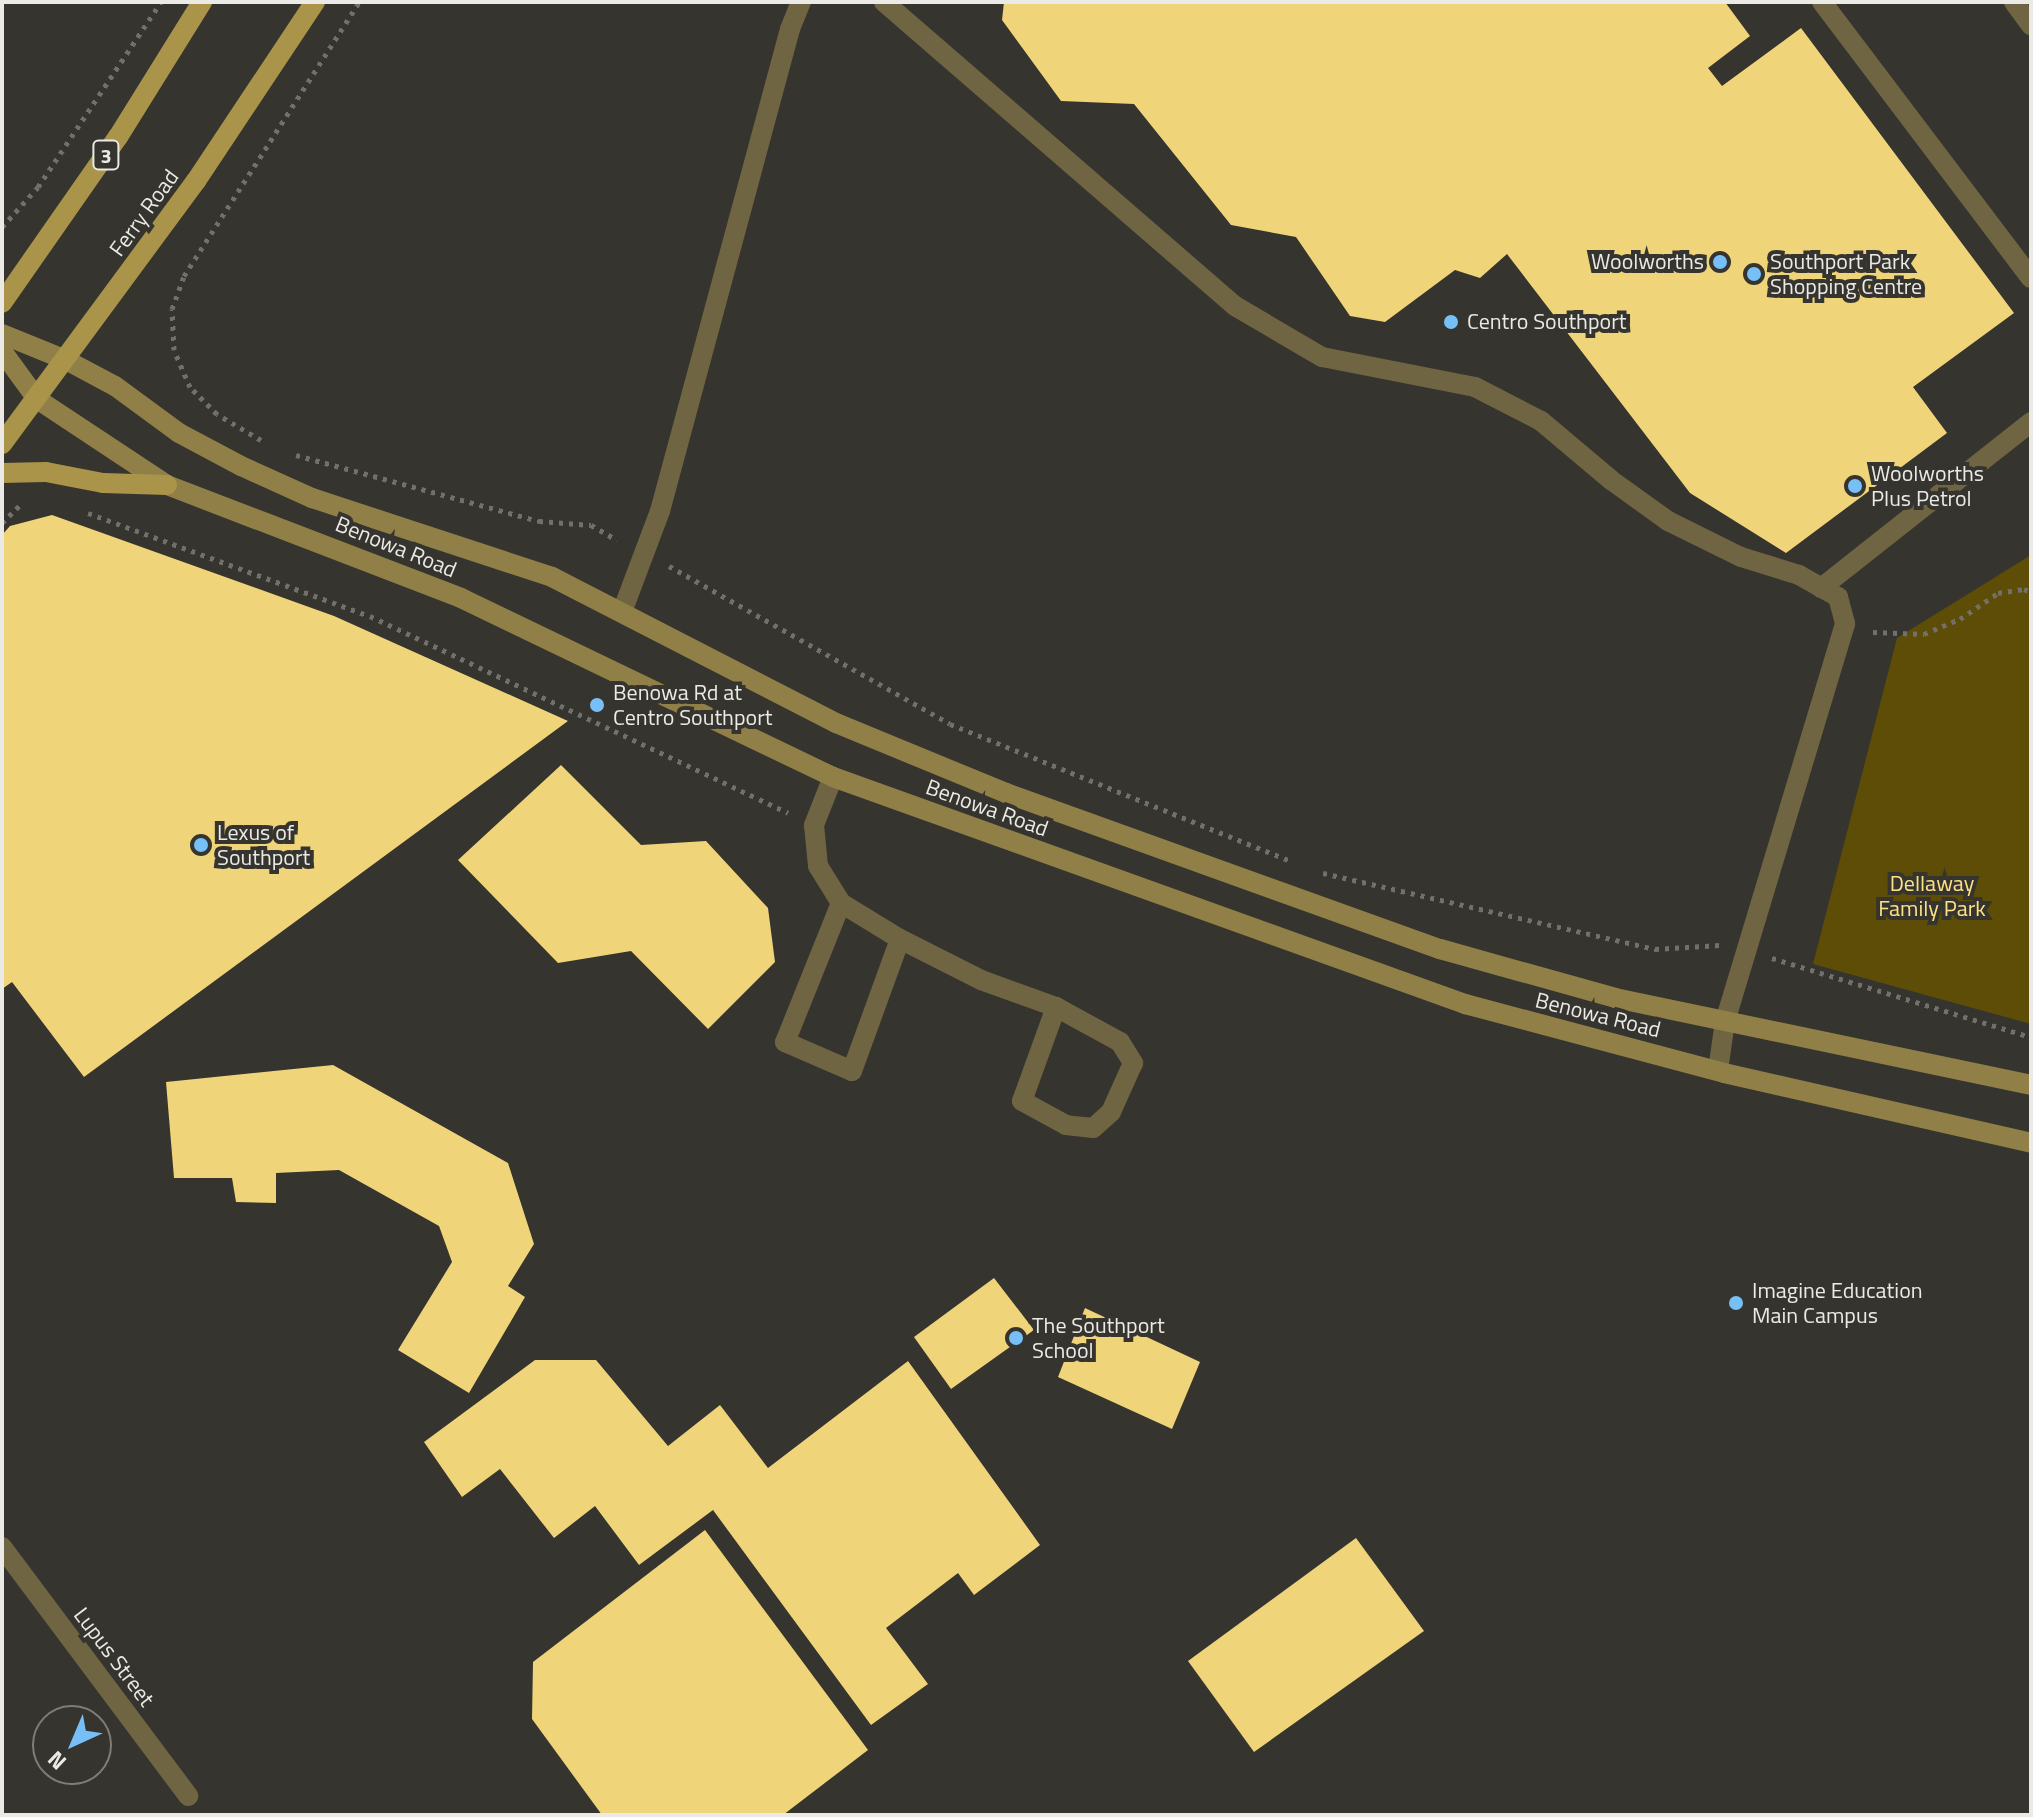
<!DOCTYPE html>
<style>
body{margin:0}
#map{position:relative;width:2033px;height:1817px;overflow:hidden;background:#36342e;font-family:"Titillium Web",sans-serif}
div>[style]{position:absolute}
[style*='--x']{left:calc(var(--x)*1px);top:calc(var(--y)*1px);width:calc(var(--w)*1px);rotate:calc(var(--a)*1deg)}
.green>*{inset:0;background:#5e4d06}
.building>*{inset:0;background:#efd479}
.path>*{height:5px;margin-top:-2.5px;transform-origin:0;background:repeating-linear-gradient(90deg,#72706b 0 4px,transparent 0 10px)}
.lane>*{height:20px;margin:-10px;padding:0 10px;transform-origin:10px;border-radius:10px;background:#6f6542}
.street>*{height:20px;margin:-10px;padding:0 10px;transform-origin:10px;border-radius:10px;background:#6f6542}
.secondary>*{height:20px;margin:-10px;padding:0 10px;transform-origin:10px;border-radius:10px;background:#908047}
.primary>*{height:20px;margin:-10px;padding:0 10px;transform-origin:10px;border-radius:10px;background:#aa944a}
.dots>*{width:22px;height:22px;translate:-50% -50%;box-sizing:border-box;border:4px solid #36342e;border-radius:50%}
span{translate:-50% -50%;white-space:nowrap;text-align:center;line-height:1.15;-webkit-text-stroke:8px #36342e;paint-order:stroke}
.shield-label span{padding:2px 6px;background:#36342e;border:2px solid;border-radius:6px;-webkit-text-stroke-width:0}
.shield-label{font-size:20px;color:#ebeae6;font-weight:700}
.street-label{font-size:22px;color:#ebeae6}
.poi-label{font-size:22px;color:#ebeae6}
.left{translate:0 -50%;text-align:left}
.right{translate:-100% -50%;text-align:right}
.park-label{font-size:22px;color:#fde285}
.frame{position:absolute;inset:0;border:4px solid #ebeae6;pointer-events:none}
.north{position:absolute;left:32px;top:1705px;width:80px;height:80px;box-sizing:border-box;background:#36342e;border:2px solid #7e7d78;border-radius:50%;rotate:224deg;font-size:22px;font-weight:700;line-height:32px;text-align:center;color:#ebeae6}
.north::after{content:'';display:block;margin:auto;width:28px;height:36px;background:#77bff7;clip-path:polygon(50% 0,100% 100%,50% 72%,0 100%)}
</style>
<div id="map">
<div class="green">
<div style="clip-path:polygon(2031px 555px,2031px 1024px,1813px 964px,1897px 638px)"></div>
</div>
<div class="building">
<div style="clip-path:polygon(1004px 2px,1725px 2px,1750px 36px,1708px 68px,1722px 86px,1801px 28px,2014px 313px,1913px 387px,1947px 433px,1786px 553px,1690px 493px,1507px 254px,1480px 278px,1455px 270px,1385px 322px,1350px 316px,1296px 237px,1231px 225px,1134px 104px,1061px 101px,1002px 20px)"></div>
<div style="clip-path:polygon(52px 515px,334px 616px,568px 721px,84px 1077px,12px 982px,2px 989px,2px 535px,10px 526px)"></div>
<div style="clip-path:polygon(561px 765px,641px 845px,706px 841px,768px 908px,775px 962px,708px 1029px,631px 951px,558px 963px,458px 860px)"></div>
<div style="clip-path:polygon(333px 1065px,508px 1163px,534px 1244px,508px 1286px,525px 1297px,469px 1393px,398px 1350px,452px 1262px,439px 1226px,339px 1170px,276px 1173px,276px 1203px,236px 1202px,232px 1178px,174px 1178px,166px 1082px)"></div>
<div style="clip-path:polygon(994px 1278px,1034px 1330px,951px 1389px,914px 1337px)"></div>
<div style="clip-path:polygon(1085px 1308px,1200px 1362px,1172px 1429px,1058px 1377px)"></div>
<div style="clip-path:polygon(535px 1360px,596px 1360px,668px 1446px,720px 1405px,768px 1468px,908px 1361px,1040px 1545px,974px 1595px,958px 1573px,886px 1628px,928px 1684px,871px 1725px,713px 1510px,639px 1565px,595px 1506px,554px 1538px,500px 1469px,462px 1497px,424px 1442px)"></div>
<div style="clip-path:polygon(705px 1530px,868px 1750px,783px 1815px,602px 1815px,532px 1719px,533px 1662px)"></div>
<div style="clip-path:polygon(1356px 1538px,1424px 1631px,1254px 1752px,1188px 1661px)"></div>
</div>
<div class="path">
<div style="--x:2;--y:227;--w:54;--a:-48"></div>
<div style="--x:38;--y:187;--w:222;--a:-56.4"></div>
<div style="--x:261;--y:440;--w:51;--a:-149.4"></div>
<div style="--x:217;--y:414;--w:38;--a:-135"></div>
<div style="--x:190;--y:387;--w:40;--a:-113.4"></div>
<div style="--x:174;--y:350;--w:41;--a:-92.8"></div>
<div style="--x:172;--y:309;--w:35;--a:-70"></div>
<div style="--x:184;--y:276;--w:325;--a:-57.4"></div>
<div style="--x:296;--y:455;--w:252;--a:15.2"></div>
<div style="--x:539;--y:521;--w:52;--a:4.4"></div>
<div style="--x:591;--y:525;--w:30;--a:30"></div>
<div style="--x:88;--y:513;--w:300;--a:20.1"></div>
<div style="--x:370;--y:616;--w:462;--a:25.2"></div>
<div style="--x:2;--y:523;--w:27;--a:-45"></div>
<div style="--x:669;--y:566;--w:322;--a:29.3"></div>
<div style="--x:950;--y:724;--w:367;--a:21.9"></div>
<div style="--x:1873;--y:632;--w:51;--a:2.2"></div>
<div style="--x:1924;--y:634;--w:39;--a:-23"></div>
<div style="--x:1960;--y:619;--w:46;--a:-34.4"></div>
<div style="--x:1998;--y:593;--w:26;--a:-9"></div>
<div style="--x:2024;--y:589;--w:8;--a:23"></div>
<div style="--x:1323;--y:873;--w:341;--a:12.9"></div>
<div style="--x:1655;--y:949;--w:65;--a:-3.5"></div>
<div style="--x:1772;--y:958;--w:271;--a:17"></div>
</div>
<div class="lane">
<div style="--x:884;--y:2;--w:464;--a:40.9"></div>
<div style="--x:1235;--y:306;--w:101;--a:30.4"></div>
<div style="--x:1322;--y:357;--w:156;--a:11.1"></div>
<div style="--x:1475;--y:387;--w:74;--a:27.3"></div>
<div style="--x:1541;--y:421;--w:92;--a:40.1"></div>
<div style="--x:1611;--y:480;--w:70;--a:35.7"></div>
<div style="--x:1668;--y:521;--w:81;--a:26.3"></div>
<div style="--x:1741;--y:557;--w:61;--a:17.2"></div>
<div style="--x:1799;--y:575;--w:45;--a:29.4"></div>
<div style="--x:1838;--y:597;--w:28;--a:75"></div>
<div style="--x:1845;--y:624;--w:415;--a:106.8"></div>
<div style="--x:1725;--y:1021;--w:50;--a:98"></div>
<div style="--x:1822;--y:2;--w:346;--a:52.9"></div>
<div style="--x:1821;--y:588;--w:268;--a:-38.3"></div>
<div style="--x:622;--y:612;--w:108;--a:-69.4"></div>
<div style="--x:660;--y:511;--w:499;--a:-74.9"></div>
<div style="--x:790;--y:29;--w:29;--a:-68"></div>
<div style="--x:833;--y:777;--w:52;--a:111.6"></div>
<div style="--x:814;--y:825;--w:41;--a:84.4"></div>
<div style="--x:818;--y:866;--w:44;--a:58.1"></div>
<div style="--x:841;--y:903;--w:69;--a:31.4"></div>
<div style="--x:900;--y:939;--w:91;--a:26.8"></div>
<div style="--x:981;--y:980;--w:80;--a:19.8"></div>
<div style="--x:1056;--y:1007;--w:73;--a:28.7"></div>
<div style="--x:1120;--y:1042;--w:25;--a:58"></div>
<div style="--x:1133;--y:1063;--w:54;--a:114.2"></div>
<div style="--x:1111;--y:1112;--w:24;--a:138"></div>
<div style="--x:1093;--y:1128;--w:27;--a:-174"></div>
<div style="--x:1066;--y:1125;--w:50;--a:-151.4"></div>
<div style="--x:1022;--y:1101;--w:100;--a:-70.1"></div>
<div style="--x:841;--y:903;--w:150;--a:111.9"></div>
<div style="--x:785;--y:1042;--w:73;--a:23.4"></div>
<div style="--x:852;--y:1071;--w:140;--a:-70"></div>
</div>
<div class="street">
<div style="--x:2014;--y:2;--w:29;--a:54"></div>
<div style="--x:2;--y:1547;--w:311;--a:53.2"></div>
</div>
<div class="secondary">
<div style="--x:2;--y:334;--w:69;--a:22.1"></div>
<div style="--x:66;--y:360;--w:55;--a:28"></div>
<div style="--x:115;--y:386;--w:79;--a:36.3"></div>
<div style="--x:179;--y:433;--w:70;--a:28"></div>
<div style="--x:241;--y:466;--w:78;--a:24.3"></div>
<div style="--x:312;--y:498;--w:253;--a:18.2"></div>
<div style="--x:552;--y:577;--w:319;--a:27.2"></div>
<div style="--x:836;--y:723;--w:184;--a:22.4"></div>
<div style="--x:1006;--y:793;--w:461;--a:19.8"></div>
<div style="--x:1440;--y:949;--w:182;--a:15.6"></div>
<div style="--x:1615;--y:998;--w:425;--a:11.8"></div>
<div style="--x:2;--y:351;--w:59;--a:53.9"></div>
<div style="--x:37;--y:399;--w:156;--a:33.5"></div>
<div style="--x:167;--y:485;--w:315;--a:21"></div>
<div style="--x:461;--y:598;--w:413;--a:25.7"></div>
<div style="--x:833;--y:777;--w:672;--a:19.76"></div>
<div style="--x:1465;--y:1004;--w:268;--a:14.9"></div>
<div style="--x:1724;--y:1073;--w:315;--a:12.8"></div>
</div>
<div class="primary">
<div style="--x:2;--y:303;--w:203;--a:-55.1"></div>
<div style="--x:118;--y:137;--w:159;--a:-58.1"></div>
<div style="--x:2;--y:444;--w:327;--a:-53.6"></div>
<div style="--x:196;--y:181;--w:215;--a:-56.4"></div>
<div style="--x:2;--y:473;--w:44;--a:-1.3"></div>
<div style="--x:46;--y:472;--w:58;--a:10.9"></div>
<div style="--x:103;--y:483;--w:64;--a:1.8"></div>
</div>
<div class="dots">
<div style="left:1720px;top:262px;background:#77bff7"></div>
<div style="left:1754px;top:274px;background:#77bff7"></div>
<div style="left:1451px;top:322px;background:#77bff7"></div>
<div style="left:1855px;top:486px;background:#77bff7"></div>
<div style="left:597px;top:705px;background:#77bff7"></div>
<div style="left:201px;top:845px;background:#77bff7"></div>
<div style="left:1736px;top:1303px;background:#77bff7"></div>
<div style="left:1016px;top:1338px;background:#77bff7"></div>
</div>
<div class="shield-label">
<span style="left:106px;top:155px">3</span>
</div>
<div class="street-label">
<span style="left:144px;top:213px;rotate:-54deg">Ferry Road</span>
<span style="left:396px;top:547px;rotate:22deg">Benowa Road</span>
<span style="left:987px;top:808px;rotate:20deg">Benowa Road</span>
<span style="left:1598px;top:1015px;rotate:14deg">Benowa Road</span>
<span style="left:114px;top:1657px;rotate:53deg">Lupus Street</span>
</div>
<div class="poi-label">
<span class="left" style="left:1770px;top:274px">Southport Park<br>Shopping Centre</span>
<span class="right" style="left:1704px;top:262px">Woolworths</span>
<span class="left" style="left:1467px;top:322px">Centro Southport</span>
<span class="left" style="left:1871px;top:486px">Woolworths<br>Plus Petrol</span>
<span class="left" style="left:613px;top:705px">Benowa Rd at<br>Centro Southport</span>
<span class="left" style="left:217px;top:845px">Lexus of<br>Southport</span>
<span class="left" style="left:1752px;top:1303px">Imagine Education<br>Main Campus</span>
<span class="left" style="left:1032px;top:1338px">The Southport<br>School</span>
</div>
<div class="park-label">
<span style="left:1932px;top:896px">Dellaway<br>Family Park</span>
</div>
<div class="frame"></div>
<div class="north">N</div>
</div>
